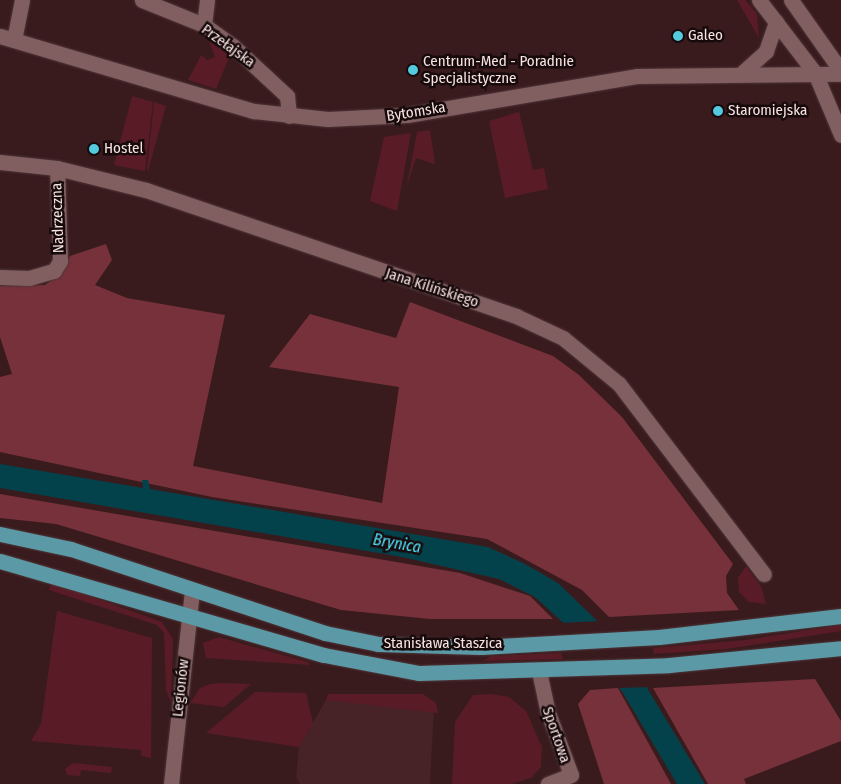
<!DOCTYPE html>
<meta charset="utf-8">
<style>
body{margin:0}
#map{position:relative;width:841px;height:784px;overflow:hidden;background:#391b1e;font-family:"Fira Sans Condensed",sans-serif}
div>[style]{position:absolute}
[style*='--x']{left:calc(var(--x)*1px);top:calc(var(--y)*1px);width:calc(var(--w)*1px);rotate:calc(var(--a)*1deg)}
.built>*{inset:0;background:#472226}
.green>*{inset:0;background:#591c26}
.forest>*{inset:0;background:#77313b}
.water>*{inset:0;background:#04424b}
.pier>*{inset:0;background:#391b1e}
.roads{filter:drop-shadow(0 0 1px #4f3638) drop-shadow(0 0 1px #4f3638)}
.minor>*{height:15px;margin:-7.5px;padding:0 7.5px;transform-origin:7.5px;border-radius:7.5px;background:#815e60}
.major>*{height:15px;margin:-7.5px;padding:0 7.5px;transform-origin:7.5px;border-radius:7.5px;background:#5b99a6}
.dots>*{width:14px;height:14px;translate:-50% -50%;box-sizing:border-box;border:2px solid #170a0b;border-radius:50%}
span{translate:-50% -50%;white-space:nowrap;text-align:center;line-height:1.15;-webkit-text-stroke:5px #170a0b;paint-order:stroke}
.poi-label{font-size:15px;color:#f8e3e4}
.left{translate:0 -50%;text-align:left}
.street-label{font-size:15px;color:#f8e3e4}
.water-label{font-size:16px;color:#4fe4fd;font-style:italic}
</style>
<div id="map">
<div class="built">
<div style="clip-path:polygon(326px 700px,434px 709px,430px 784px,300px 784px,296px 777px,299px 747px)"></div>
</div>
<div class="green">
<div style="clip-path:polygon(737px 0,745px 0,757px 14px,759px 38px)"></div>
<div style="clip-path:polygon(209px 41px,230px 55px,216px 89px,188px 80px,201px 55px,207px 60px,215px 57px)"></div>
<div style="clip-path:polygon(132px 96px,153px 102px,145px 171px,114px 165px)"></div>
<div style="clip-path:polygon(154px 102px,166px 106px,148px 171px,147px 169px)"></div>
<div style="clip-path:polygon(519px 112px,533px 170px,544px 168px,548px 189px,505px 198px,489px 121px)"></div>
<div style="clip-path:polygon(430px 130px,435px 164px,416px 158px,407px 185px,417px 132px)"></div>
<div style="clip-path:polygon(411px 133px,397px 211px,370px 201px,384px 137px)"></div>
<div style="clip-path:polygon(746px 566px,761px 586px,766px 604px,749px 602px,739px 592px,738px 578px)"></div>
<div style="clip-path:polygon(51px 582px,162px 622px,173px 639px,171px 702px,166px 690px,164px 633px,157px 625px,49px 590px)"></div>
<div style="clip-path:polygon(57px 611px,152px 638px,151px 758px,141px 756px,141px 750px,31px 741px,41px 724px)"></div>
<div style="clip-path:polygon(841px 625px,841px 631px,727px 649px,654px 654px,653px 648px,745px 640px)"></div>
<div style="clip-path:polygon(219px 637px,308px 662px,310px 665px,206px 658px,203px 643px)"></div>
<div style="clip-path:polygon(561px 653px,563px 659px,483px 661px,491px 656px)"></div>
<div style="clip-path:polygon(210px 684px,222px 683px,251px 684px,224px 707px,190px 703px,200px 688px)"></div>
<div style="clip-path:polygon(255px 692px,306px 693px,313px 723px,299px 747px,206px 733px)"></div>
<div style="clip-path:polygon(328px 694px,423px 694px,436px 703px,438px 713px,326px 700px)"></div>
<div style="clip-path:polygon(491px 694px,509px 697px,526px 711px,542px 747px,541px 767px,531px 778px,511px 784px,452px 784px,455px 722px,473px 695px)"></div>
<div style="clip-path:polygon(73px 763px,112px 767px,111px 773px,81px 770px,80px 776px,67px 775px,65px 769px)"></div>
</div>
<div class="forest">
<div style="clip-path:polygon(106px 244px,112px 260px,95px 285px,127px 298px,225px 315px,193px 466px,382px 503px,399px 387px,269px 367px,310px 314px,396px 338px,410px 302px,553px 356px,579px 375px,622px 417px,733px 564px,726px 576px,727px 593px,739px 610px,609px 617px,582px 590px,487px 539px,212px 497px,0 452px,0 377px,12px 374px,0 337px,0 286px,45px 285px,60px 274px,70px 256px)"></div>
<div style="clip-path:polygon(0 494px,460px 573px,530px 596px,553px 619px,430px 619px,341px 610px,56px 524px,0 518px)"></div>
<div style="clip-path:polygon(815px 679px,841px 721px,841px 741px,744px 779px,746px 784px,708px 784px,653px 688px)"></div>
<div style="clip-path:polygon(618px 688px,671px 784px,604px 784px,578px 704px,590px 690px)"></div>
</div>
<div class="water">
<div style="clip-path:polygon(0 464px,143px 488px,142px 480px,148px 480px,150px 489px,488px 547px,525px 564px,558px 583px,620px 643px,705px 784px,677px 784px,623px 693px,582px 640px,535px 597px,499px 579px,402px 557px,0 488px)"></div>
</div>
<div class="pier">
<div style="clip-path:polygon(603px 621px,622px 641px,652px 687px,616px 688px,559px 623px)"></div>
</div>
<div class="roads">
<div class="minor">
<div style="--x:142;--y:0;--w:67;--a:22"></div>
<div style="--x:204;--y:25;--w:36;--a:36"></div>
<div style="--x:233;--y:46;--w:74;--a:42.8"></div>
<div style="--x:287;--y:96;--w:20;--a:84"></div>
<div style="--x:759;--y:0;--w:92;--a:52.5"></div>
<div style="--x:815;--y:73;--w:67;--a:67.2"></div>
<div style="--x:791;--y:0;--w:87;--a:54.8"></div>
<div style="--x:204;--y:25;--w:25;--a:-83"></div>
<div style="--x:0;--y:36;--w:265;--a:16.5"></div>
<div style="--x:254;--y:111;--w:74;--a:6.2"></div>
<div style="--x:328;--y:119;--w:79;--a:-2.9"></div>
<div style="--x:407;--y:115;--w:234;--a:-9.6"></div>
<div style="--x:638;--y:76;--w:203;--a:-0.6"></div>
<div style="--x:14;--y:40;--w:41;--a:-78.7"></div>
<div style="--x:743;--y:72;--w:31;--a:-42"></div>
<div style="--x:766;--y:51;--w:31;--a:-71"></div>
<div style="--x:0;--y:162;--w:57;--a:6"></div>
<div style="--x:57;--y:168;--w:92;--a:13.9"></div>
<div style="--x:146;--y:190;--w:391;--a:18.8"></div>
<div style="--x:516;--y:316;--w:52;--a:25.1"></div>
<div style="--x:563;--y:338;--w:72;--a:39.4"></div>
<div style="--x:619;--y:384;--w:239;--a:52.7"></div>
<div style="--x:0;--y:277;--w:29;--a:2"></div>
<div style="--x:29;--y:278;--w:26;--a:-16"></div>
<div style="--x:54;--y:271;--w:12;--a:-59"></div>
<div style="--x:60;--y:261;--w:93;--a:-91.8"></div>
<div style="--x:539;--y:671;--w:40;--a:78"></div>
<div style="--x:547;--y:710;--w:69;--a:69.7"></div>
<div style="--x:571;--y:775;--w:25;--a:159"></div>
<div style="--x:171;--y:784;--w:193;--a:-83.8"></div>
</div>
<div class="major">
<div style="--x:0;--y:534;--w:73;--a:11.9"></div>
<div style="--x:71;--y:549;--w:268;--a:18.3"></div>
<div style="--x:325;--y:633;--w:54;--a:11.7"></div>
<div style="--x:378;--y:644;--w:103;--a:1.7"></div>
<div style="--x:481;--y:647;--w:178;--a:-3.2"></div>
<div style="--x:659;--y:637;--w:183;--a:-6.6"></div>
<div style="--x:0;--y:561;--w:337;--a:16.2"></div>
<div style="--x:324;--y:655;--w:97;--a:10.7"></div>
<div style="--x:419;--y:673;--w:250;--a:-1.8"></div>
<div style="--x:669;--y:665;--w:173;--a:-5.6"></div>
</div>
</div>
<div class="dots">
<div style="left:678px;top:36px;background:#54cade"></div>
<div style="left:413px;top:70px;background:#54cade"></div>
<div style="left:718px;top:111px;background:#54cade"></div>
<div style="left:94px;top:149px;background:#54cade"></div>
</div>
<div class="poi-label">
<span class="left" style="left:688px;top:36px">Galeo</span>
<span class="left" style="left:423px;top:70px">Centrum-Med - Poradnie<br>Specjalistyczne</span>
<span class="left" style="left:728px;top:111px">Staromiejska</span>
<span class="left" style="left:104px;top:149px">Hostel</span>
</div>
<div class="street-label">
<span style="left:228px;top:46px;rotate:36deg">Przełajska</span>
<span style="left:416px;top:112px;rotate:-9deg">Bytomska</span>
<span style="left:58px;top:218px;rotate:-92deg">Nadrzeczna</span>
<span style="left:432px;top:288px;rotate:18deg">Jana Kilińskiego</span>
<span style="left:443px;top:644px">Stanisława Staszica</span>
<span style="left:181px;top:688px;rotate:-84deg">Legionów</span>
<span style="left:556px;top:735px;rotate:71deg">Sportowa</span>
</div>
<div class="water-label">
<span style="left:397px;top:544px;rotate:10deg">Brynica</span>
</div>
</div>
